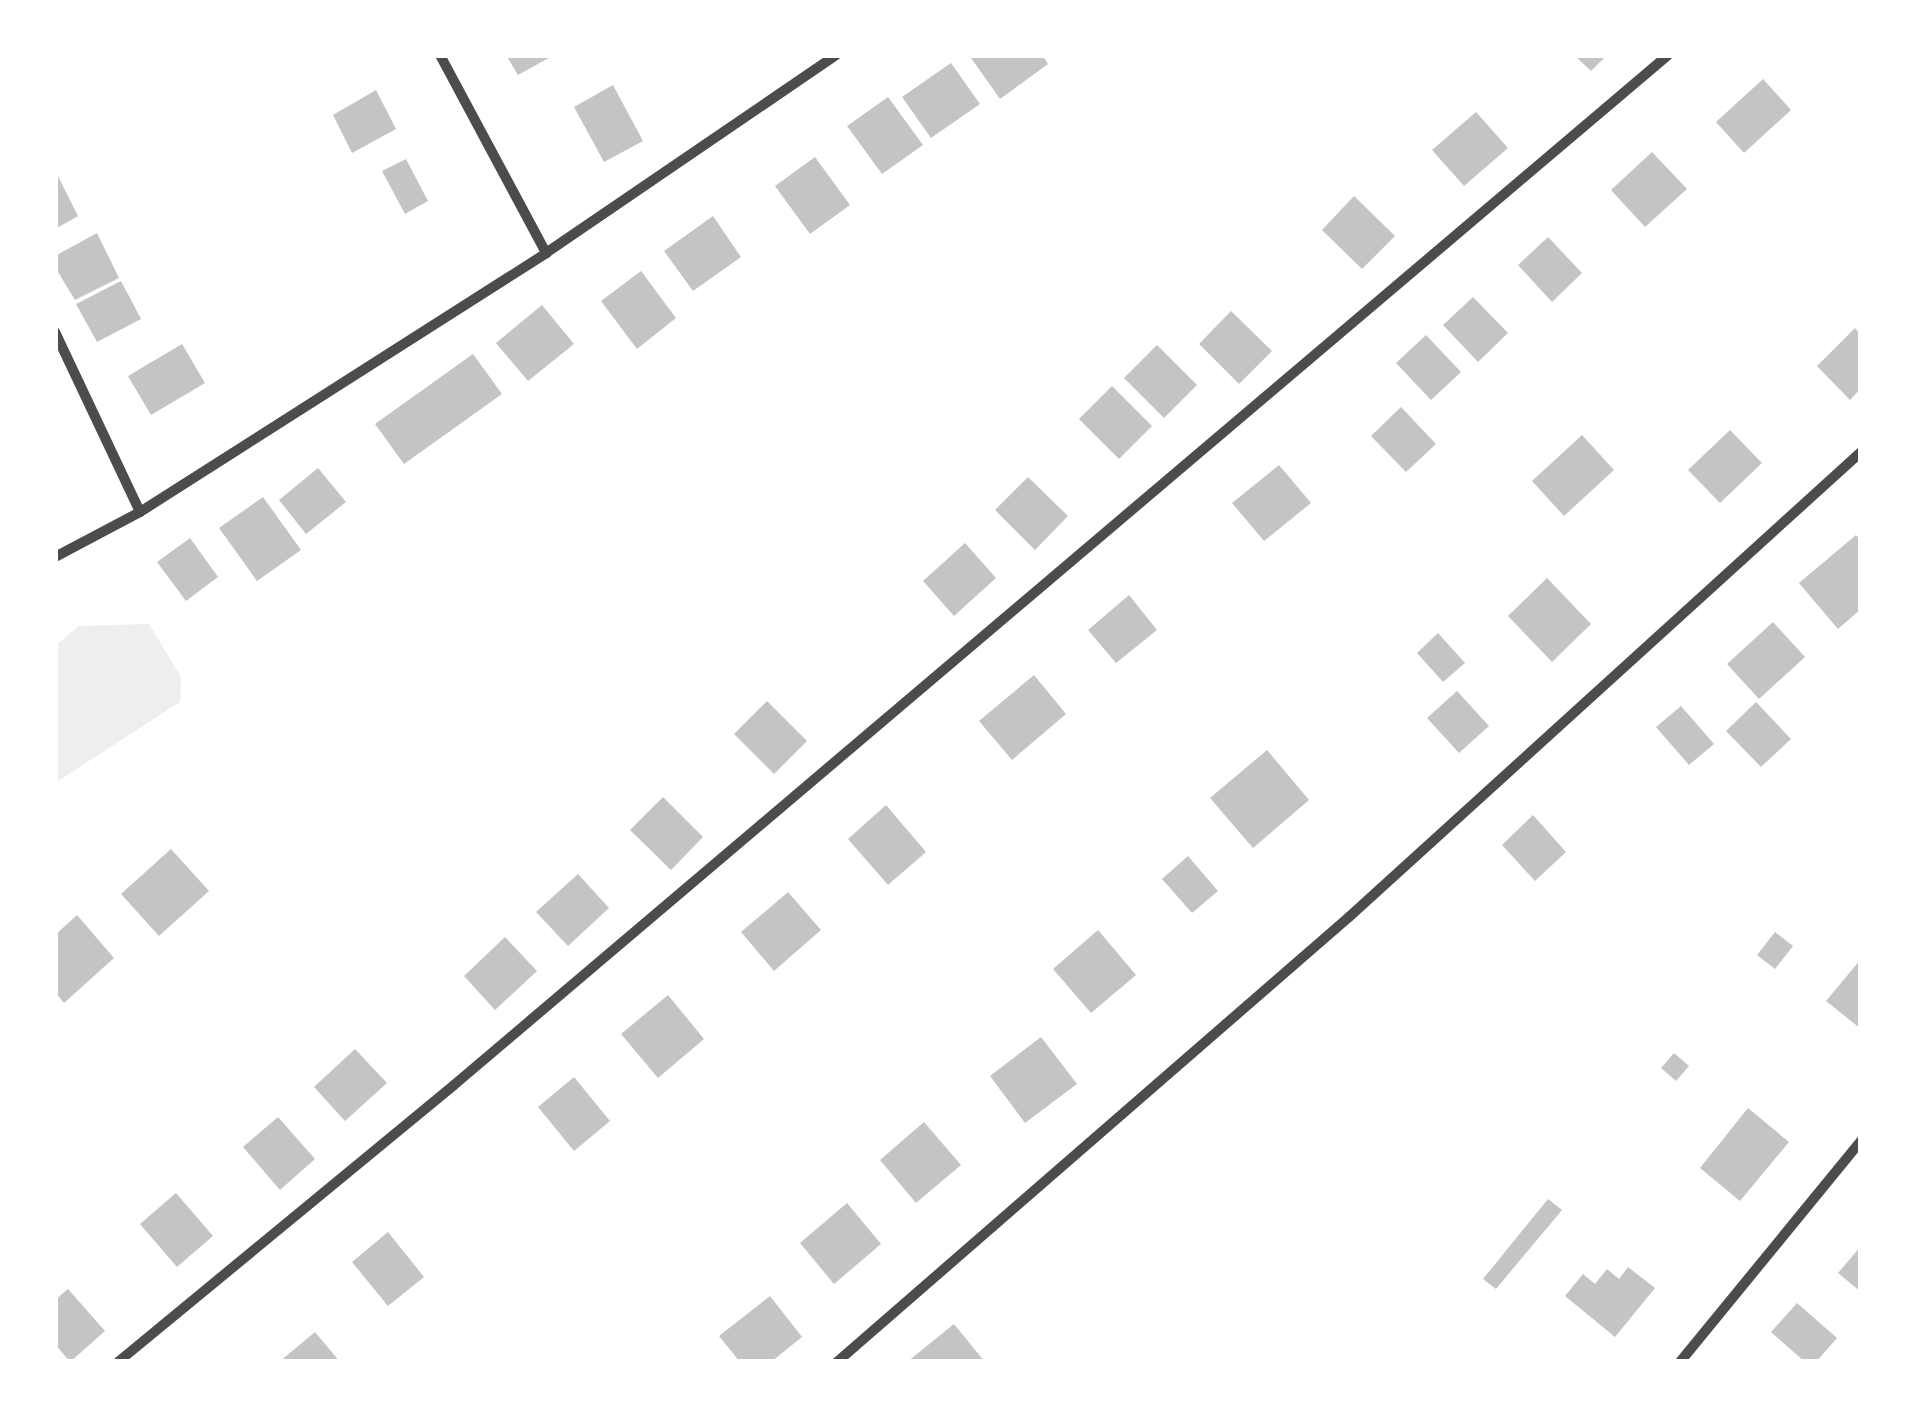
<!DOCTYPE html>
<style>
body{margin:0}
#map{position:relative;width:1916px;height:1417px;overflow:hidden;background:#fff;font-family:Barlow,sans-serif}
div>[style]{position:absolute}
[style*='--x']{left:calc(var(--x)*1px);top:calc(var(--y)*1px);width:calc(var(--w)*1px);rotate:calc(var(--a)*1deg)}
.green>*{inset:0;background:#eee}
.building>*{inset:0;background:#c4c4c4}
.minor>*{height:10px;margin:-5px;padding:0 5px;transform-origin:5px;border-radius:5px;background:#4c4c4c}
span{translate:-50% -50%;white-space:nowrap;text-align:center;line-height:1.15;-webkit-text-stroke:8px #fff;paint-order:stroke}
.frame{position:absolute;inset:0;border:58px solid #fff;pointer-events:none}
</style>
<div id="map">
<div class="green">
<div style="clip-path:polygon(149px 624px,181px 677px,180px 702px,55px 783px,55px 646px,79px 626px)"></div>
</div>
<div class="building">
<div style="clip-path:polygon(506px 55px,554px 55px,518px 75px)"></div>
<div style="clip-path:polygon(975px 55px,1042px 55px,1048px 64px,1000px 99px,971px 58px)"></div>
<div style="clip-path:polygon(1574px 55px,1607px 55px,1591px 71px)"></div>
<div style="clip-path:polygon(951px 63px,980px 104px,931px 138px,902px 97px)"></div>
<div style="clip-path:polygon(1763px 79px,1791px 110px,1744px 153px,1716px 122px)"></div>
<div style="clip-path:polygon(613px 85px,643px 141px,604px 162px,574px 107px)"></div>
<div style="clip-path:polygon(376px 90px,396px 129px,352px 153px,333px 115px)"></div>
<div style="clip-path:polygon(888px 97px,923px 145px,882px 174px,847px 126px)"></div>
<div style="clip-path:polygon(1476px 112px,1508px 148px,1464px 186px,1432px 150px)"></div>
<div style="clip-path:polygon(1652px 152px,1687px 189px,1645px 227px,1611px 190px)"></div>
<div style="clip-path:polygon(815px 157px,850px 205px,810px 234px,775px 186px)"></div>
<div style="clip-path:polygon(406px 159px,428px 201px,405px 214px,382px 171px)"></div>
<div style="clip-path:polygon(55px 170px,78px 216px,55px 229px)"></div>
<div style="clip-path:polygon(1354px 196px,1395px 236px,1362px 269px,1322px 230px)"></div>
<div style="clip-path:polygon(713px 216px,741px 257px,693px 291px,664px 251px)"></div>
<div style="clip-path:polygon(97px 233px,119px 278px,75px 300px,55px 267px,55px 256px)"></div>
<div style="clip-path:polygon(1548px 237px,1582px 273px,1552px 302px,1518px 265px)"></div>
<div style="clip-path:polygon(641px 271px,676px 318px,637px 349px,601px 301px)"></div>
<div style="clip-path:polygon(121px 281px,141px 319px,97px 342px,76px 304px)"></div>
<div style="clip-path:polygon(1473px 297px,1508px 333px,1478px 362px,1443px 325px)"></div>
<div style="clip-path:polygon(542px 305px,574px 344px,528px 381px,496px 343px)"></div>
<div style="clip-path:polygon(1231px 311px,1272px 351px,1239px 384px,1199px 344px)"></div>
<div style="clip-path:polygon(1855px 328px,1861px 335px,1861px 388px,1850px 400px,1817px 366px)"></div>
<div style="clip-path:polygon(1426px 335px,1461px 372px,1431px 400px,1396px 363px)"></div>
<div style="clip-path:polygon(182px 344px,205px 383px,151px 415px,128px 376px)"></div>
<div style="clip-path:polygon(1157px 345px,1197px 385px,1164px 418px,1124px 378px)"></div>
<div style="clip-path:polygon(473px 354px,502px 394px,404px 464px,375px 424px)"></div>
<div style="clip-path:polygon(1112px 386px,1152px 426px,1119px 459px,1079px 419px)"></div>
<div style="clip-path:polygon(1401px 407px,1436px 444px,1406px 472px,1371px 436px)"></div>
<div style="clip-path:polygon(1730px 430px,1762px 463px,1720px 503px,1688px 470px)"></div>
<div style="clip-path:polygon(1582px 435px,1614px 470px,1564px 516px,1532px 481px)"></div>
<div style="clip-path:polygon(1279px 465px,1311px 503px,1264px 541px,1232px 503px)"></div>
<div style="clip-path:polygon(318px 468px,346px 502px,306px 534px,279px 500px)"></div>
<div style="clip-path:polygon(1028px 477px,1068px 516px,1035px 550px,995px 510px)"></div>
<div style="clip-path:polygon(263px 497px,301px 550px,257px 581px,219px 528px)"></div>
<div style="clip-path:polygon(1856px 535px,1861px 541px,1861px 609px,1838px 629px,1799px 583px)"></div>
<div style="clip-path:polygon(190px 538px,218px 577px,186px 601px,157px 562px)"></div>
<div style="clip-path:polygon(965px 543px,996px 578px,954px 616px,923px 581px)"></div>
<div style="clip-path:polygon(1547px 578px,1591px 624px,1552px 662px,1508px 616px)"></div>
<div style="clip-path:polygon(1129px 595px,1157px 630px,1116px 663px,1088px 630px)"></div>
<div style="clip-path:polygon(1773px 622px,1805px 657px,1759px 699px,1727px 664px)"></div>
<div style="clip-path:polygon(1438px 633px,1465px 663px,1443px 682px,1417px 653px)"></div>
<div style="clip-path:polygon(1034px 675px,1066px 714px,1012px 760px,979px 721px)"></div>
<div style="clip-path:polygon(1457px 691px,1489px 726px,1459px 753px,1427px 718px)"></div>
<div style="clip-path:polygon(767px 701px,807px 741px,774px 774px,734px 734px)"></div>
<div style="clip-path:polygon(1756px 702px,1791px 739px,1761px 767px,1726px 731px)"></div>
<div style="clip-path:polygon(1681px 706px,1714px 744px,1689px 765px,1656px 727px)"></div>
<div style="clip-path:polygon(1267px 750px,1309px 800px,1253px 848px,1210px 798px)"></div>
<div style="clip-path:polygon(663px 797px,703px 837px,671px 870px,630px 830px)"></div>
<div style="clip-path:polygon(886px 805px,926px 852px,888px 885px,848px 839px)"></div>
<div style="clip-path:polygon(1533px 815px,1566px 852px,1535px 881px,1502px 845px)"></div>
<div style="clip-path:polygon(171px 849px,209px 891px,159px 936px,121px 894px)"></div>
<div style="clip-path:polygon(1188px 856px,1218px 891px,1192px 913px,1162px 879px)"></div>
<div style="clip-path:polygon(578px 874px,609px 908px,568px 946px,536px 912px)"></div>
<div style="clip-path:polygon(788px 892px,821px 930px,774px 971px,741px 932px)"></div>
<div style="clip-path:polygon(77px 915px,114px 958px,64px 1003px,55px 992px,55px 935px)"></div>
<div style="clip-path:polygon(1098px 930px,1136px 975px,1091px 1013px,1053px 969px)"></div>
<div style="clip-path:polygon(1775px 932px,1793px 946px,1775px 969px,1757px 955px)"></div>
<div style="clip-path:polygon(505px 937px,537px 971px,495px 1010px,464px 976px)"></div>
<div style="clip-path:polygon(1861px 959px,1861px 1029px,1826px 1001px)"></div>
<div style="clip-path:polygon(668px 995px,704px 1039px,658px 1078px,621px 1034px)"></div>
<div style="clip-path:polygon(1041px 1037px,1077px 1084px,1025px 1123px,990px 1076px)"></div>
<div style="clip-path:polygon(355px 1049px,387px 1083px,345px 1121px,314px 1087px)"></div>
<div style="clip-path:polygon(1674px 1053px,1689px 1066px,1676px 1081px,1661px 1068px)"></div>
<div style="clip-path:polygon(574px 1077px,610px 1121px,574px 1151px,538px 1107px)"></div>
<div style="clip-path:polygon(1748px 1108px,1789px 1142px,1740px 1201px,1700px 1168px)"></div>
<div style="clip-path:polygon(278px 1117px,315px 1159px,280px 1190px,243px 1147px)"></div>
<div style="clip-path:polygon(924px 1122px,961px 1165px,916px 1203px,880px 1160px)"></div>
<div style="clip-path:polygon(176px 1193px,213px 1236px,177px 1267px,140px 1224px)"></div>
<div style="clip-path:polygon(1548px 1199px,1562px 1210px,1496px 1289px,1483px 1279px)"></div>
<div style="clip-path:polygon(847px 1203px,881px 1244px,834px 1284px,800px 1243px)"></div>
<div style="clip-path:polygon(388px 1232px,424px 1277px,388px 1306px,352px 1262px)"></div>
<div style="clip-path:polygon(1861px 1246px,1861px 1292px,1838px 1273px)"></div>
<div style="clip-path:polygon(1628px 1267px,1655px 1288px,1615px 1337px,1565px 1296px,1583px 1274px,1595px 1284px,1607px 1269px,1619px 1279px)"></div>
<div style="clip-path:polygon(68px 1289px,105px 1331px,70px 1362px,55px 1344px,55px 1300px)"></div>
<div style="clip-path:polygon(770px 1296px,802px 1337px,771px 1362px,740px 1362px,719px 1336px)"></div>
<div style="clip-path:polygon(1797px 1303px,1837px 1338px,1816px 1362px,1805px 1362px,1771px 1332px)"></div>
<div style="clip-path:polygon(954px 1324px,985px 1362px,907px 1362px)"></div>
<div style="clip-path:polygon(315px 1332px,340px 1362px,279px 1362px)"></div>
</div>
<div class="minor">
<div style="--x:440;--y:55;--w:225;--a:61.8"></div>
<div style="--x:55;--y:332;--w:199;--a:64.7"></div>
<div style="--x:55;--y:557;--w:96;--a:-27.9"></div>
<div style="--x:140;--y:512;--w:482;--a:-32.5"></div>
<div style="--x:546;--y:253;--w:351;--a:-34.3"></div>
<div style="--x:118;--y:1362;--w:435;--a:-39.5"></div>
<div style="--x:454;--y:1085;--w:1592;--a:-40.31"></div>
<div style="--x:837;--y:1362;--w:678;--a:-41"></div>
<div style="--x:1349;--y:917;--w:692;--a:-42.25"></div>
<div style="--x:1680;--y:1362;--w:286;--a:-50.7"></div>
</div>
<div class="frame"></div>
</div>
